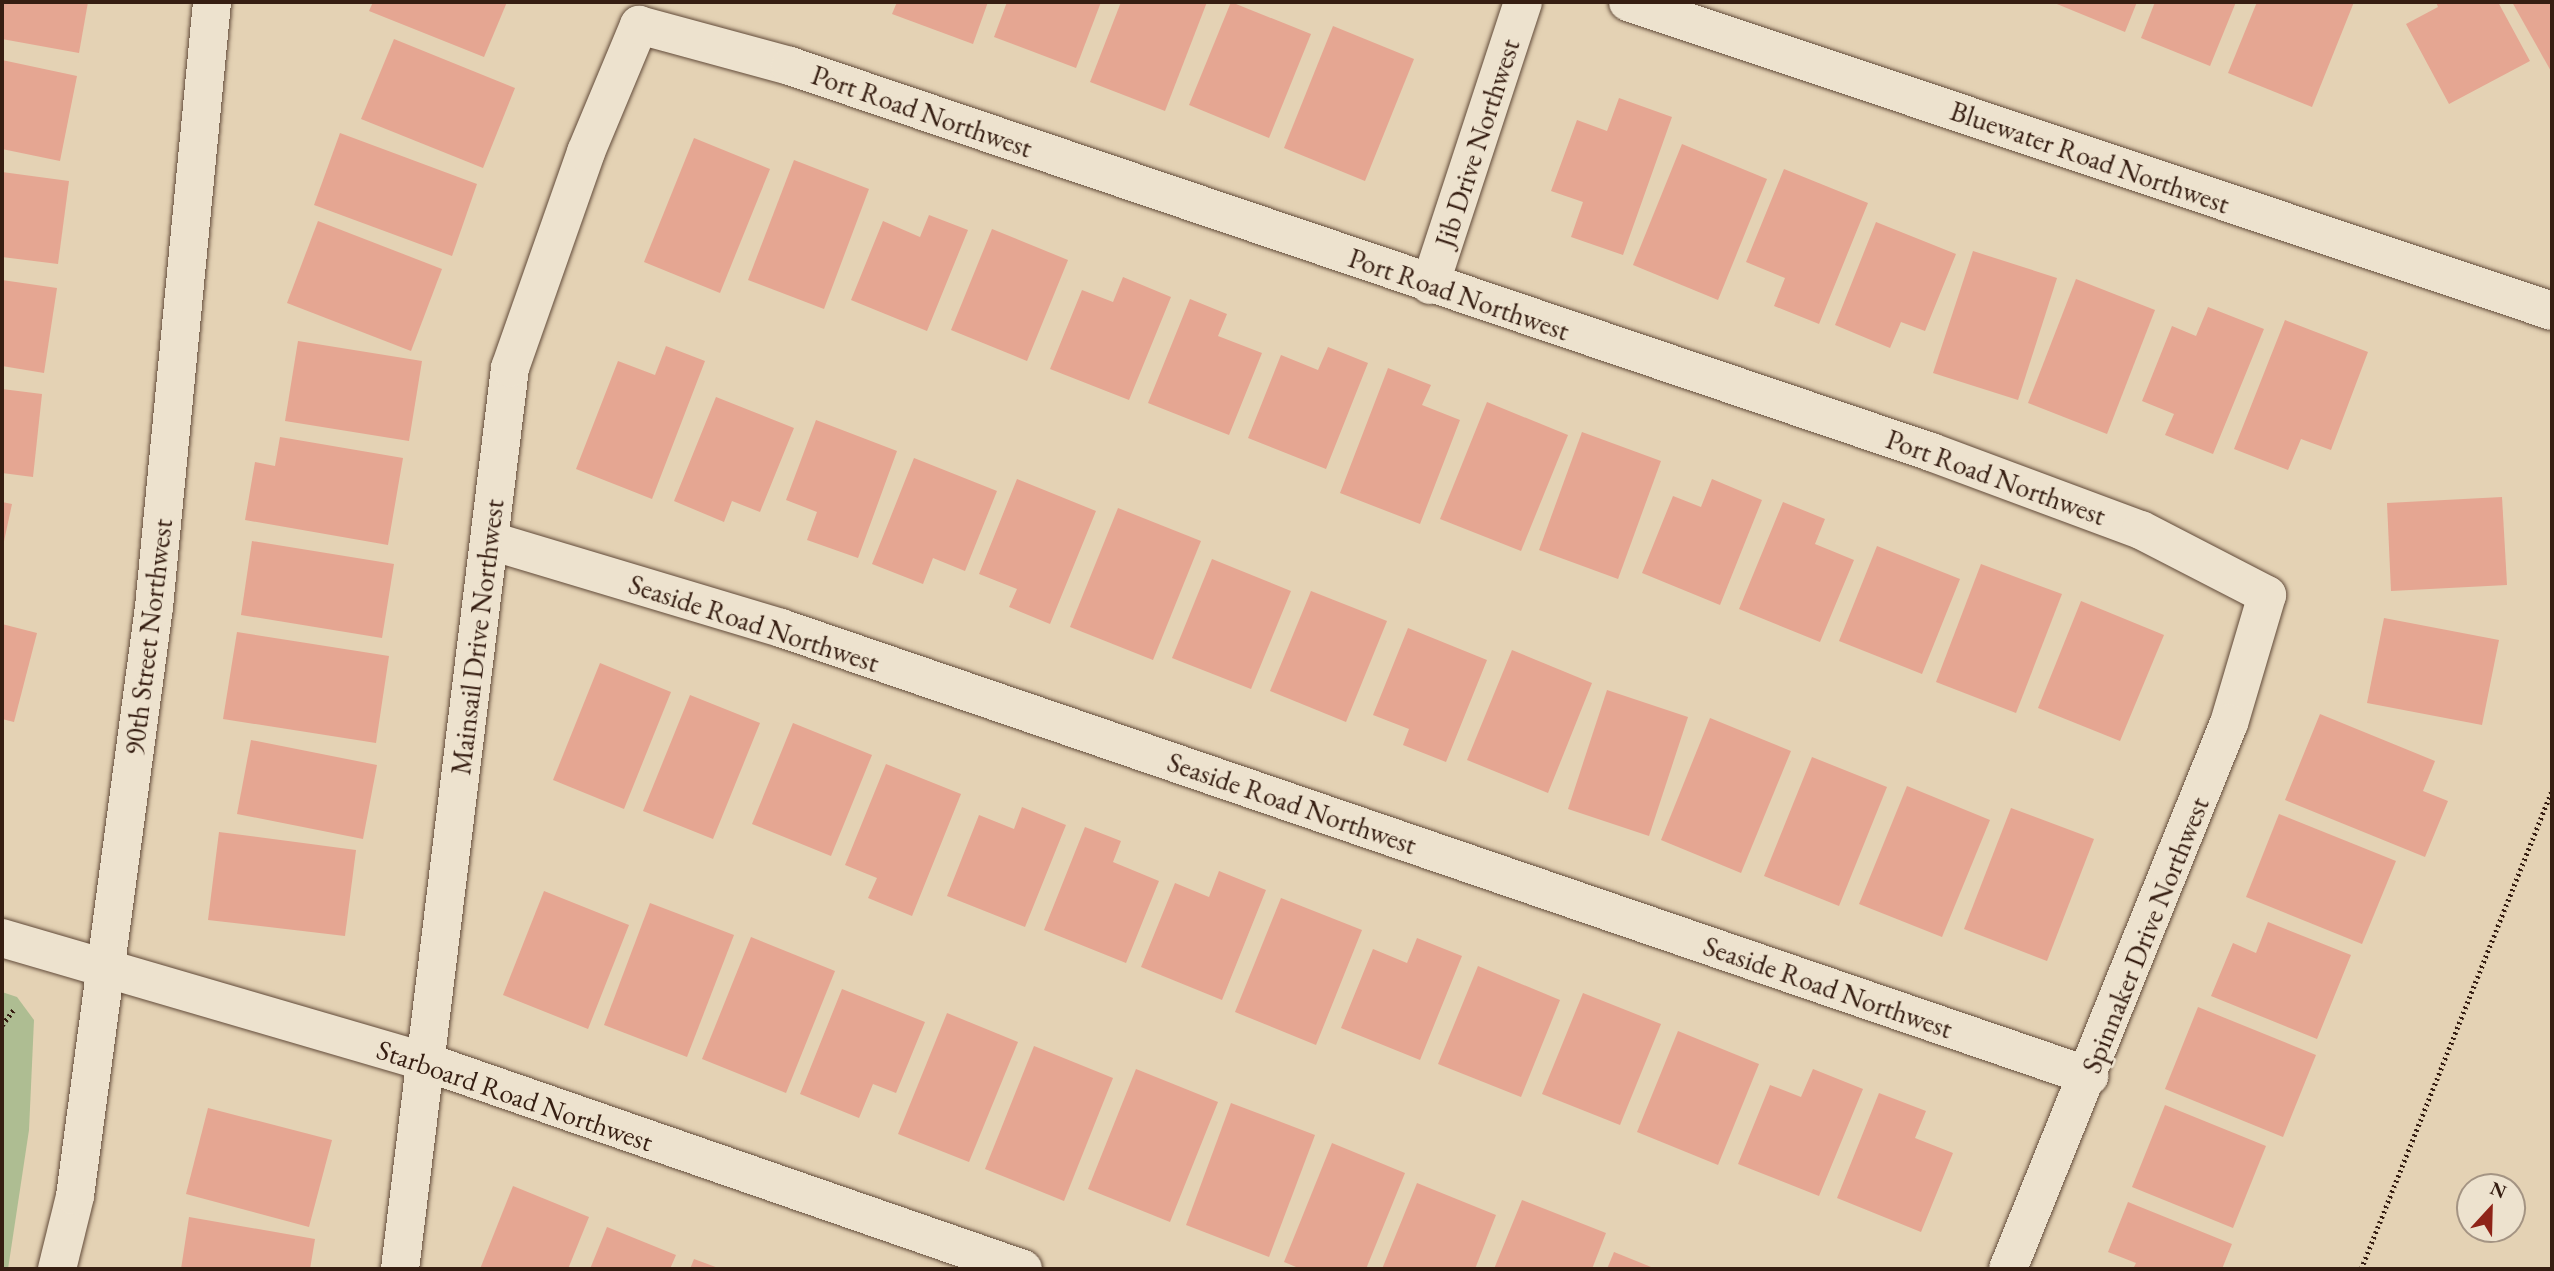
<!DOCTYPE html>
<style>
body{margin:0}
#map{position:relative;width:2554px;height:1271px;overflow:hidden;background:#e4d2b4;font-family:"EB Garamond",serif}
div>[style]{position:absolute}
[style*='--x']{left:calc(var(--x)*1px);top:calc(var(--y)*1px);width:calc(var(--w)*1px);rotate:calc(var(--a)*1deg)}
.green>*{inset:0;background:#aebd92}
.building>*{inset:0;background:#e5a692}
.path>*{height:4.5px;margin-top:-2.25px;transform-origin:0;background:repeating-linear-gradient(90deg,#361e12 0 2px,transparent 0 5.5px)}
.roads{filter:drop-shadow(0 0 2px #624b3a) drop-shadow(0 0 2px #624b3a)}
.minor>*{height:38px;margin:-19px;padding:0 19px;transform-origin:19px;border-radius:19px;background:#ede2ce}
.tertiary>*{height:38px;margin:-19px;padding:0 19px;transform-origin:19px;border-radius:19px;background:#ede2ce}
span{translate:-50% -50%;white-space:nowrap;text-align:center;line-height:1.15;-webkit-text-stroke:5px #ede2ce;paint-order:stroke}
.street-label{font-size:28px;color:#361e12}
.frame{position:absolute;inset:0;border:4px solid #361e12;pointer-events:none}
.north{position:absolute;left:2456px;top:1173px;width:70px;height:70px;box-sizing:border-box;background:#ede2ce;border:2px solid #a49483;border-radius:50%;rotate:22deg;font-size:19px;font-weight:700;line-height:28px;text-align:center;color:#361e12}
.north::after{content:'';display:block;margin:auto;width:24px;height:32px;background:#8f2418;clip-path:polygon(50% 0,100% 100%,50% 72%,0 100%)}
</style>
<div id="map">
<div class="green">
<div style="clip-path:polygon(2px 992px,17px 997px,34px 1020px,29px 1130px,8px 1269px,2px 1269px)"></div>
</div>
<div class="building">
<div style="clip-path:polygon(2px 2px,88px 2px,79px 53px,2px 39px)"></div>
<div style="clip-path:polygon(373px 2px,507px 2px,484px 57px,369px 11px)"></div>
<div style="clip-path:polygon(897px 2px,988px 2px,973px 44px,892px 14px)"></div>
<div style="clip-path:polygon(1007px 2px,1101px 2px,1076px 68px,994px 37px)"></div>
<div style="clip-path:polygon(1121px 2px,1207px 2px,1165px 111px,1090px 82px)"></div>
<div style="clip-path:polygon(1231px 2px,1311px 34px,1269px 138px,1189px 105px)"></div>
<div style="clip-path:polygon(2052px 2px,2137px 2px,2125px 32px)"></div>
<div style="clip-path:polygon(2155px 2px,2236px 2px,2210px 66px,2141px 38px)"></div>
<div style="clip-path:polygon(2257px 2px,2354px 2px,2312px 107px,2228px 73px)"></div>
<div style="clip-path:polygon(2436px 2px,2498px 2px,2530px 61px,2449px 104px,2406px 24px,2438px 7px)"></div>
<div style="clip-path:polygon(2512px 2px,2552px 2px,2552px 73px)"></div>
<div style="clip-path:polygon(1333px 26px,1414px 59px,1365px 181px,1284px 148px)"></div>
<div style="clip-path:polygon(394px 39px,515px 88px,483px 168px,361px 119px)"></div>
<div style="clip-path:polygon(2px 60px,77px 76px,60px 161px,2px 149px)"></div>
<div style="clip-path:polygon(1619px 98px,1672px 117px,1623px 255px,1571px 237px,1583px 202px,1551px 191px,1577px 120px,1607px 131px)"></div>
<div style="clip-path:polygon(340px 133px,477px 184px,452px 256px,314px 205px)"></div>
<div style="clip-path:polygon(694px 138px,770px 169px,720px 293px,644px 262px)"></div>
<div style="clip-path:polygon(1682px 144px,1767px 179px,1718px 300px,1633px 265px)"></div>
<div style="clip-path:polygon(794px 160px,869px 189px,824px 309px,748px 280px)"></div>
<div style="clip-path:polygon(1784px 169px,1868px 203px,1819px 324px,1774px 306px,1785px 278px,1746px 262px)"></div>
<div style="clip-path:polygon(2px 172px,69px 181px,58px 264px,2px 257px)"></div>
<div style="clip-path:polygon(929px 215px,968px 230px,927px 331px,851px 300px,883px 221px,920px 237px)"></div>
<div style="clip-path:polygon(318px 221px,442px 269px,411px 351px,287px 303px)"></div>
<div style="clip-path:polygon(1876px 222px,1956px 254px,1925px 331px,1901px 322px,1890px 348px,1835px 325px)"></div>
<div style="clip-path:polygon(992px 229px,1068px 260px,1027px 361px,951px 330px)"></div>
<div style="clip-path:polygon(1973px 251px,2057px 278px,2018px 400px,1933px 373px)"></div>
<div style="clip-path:polygon(1123px 277px,1171px 297px,1129px 400px,1050px 369px,1082px 290px,1113px 302px)"></div>
<div style="clip-path:polygon(2076px 279px,2155px 310px,2107px 434px,2028px 403px)"></div>
<div style="clip-path:polygon(2px 280px,57px 288px,44px 373px,2px 366px)"></div>
<div style="clip-path:polygon(1190px 299px,1227px 314px,1218px 336px,1262px 353px,1229px 435px,1148px 403px)"></div>
<div style="clip-path:polygon(2208px 307px,2264px 329px,2213px 454px,2165px 435px,2174px 414px,2142px 401px,2172px 326px,2196px 336px)"></div>
<div style="clip-path:polygon(2285px 320px,2368px 352px,2331px 450px,2301px 439px,2288px 470px,2234px 449px)"></div>
<div style="clip-path:polygon(298px 341px,422px 361px,409px 441px,285px 421px)"></div>
<div style="clip-path:polygon(666px 346px,705px 361px,652px 499px,576px 469px,618px 361px,655px 375px)"></div>
<div style="clip-path:polygon(1328px 347px,1368px 363px,1326px 469px,1248px 438px,1281px 355px,1318px 370px)"></div>
<div style="clip-path:polygon(1388px 368px,1431px 385px,1422px 405px,1460px 420px,1420px 524px,1340px 493px)"></div>
<div style="clip-path:polygon(2px 389px,42px 394px,33px 477px,2px 473px)"></div>
<div style="clip-path:polygon(716px 397px,794px 428px,760px 512px,732px 501px,724px 522px,674px 501px)"></div>
<div style="clip-path:polygon(1487px 402px,1568px 435px,1521px 551px,1440px 519px)"></div>
<div style="clip-path:polygon(816px 420px,897px 451px,858px 558px,807px 540px,817px 512px,786px 500px)"></div>
<div style="clip-path:polygon(1582px 432px,1661px 461px,1618px 579px,1539px 550px)"></div>
<div style="clip-path:polygon(280px 437px,403px 458px,388px 545px,245px 520px,255px 462px,275px 466px)"></div>
<div style="clip-path:polygon(914px 458px,997px 491px,965px 571px,933px 558px,923px 584px,872px 564px)"></div>
<div style="clip-path:polygon(1017px 479px,1096px 511px,1050px 624px,1009px 607px,1017px 589px,979px 574px)"></div>
<div style="clip-path:polygon(1712px 479px,1762px 500px,1720px 605px,1642px 573px,1673px 496px,1701px 507px)"></div>
<div style="clip-path:polygon(2502px 497px,2507px 585px,2391px 591px,2387px 503px)"></div>
<div style="clip-path:polygon(2px 502px,12px 504px,3px 546px,2px 545px)"></div>
<div style="clip-path:polygon(1783px 502px,1825px 519px,1815px 544px,1854px 560px,1820px 642px,1739px 609px)"></div>
<div style="clip-path:polygon(1118px 508px,1201px 541px,1153px 660px,1070px 627px)"></div>
<div style="clip-path:polygon(252px 541px,394px 564px,382px 638px,241px 615px)"></div>
<div style="clip-path:polygon(1877px 546px,1960px 579px,1922px 674px,1839px 641px)"></div>
<div style="clip-path:polygon(1212px 559px,1291px 591px,1251px 689px,1172px 658px)"></div>
<div style="clip-path:polygon(1981px 564px,2062px 594px,2016px 713px,1936px 682px)"></div>
<div style="clip-path:polygon(1311px 591px,1387px 621px,1346px 722px,1270px 691px)"></div>
<div style="clip-path:polygon(2081px 601px,2164px 635px,2120px 741px,2038px 708px)"></div>
<div style="clip-path:polygon(2384px 618px,2499px 640px,2482px 725px,2367px 703px)"></div>
<div style="clip-path:polygon(2px 624px,37px 633px,14px 722px,2px 719px)"></div>
<div style="clip-path:polygon(1408px 628px,1487px 660px,1446px 762px,1403px 745px,1409px 729px,1373px 715px)"></div>
<div style="clip-path:polygon(237px 632px,389px 656px,376px 743px,223px 719px)"></div>
<div style="clip-path:polygon(1512px 650px,1592px 683px,1548px 793px,1467px 760px)"></div>
<div style="clip-path:polygon(600px 663px,671px 692px,624px 809px,553px 780px)"></div>
<div style="clip-path:polygon(1607px 690px,1688px 717px,1649px 836px,1568px 809px)"></div>
<div style="clip-path:polygon(690px 695px,760px 723px,713px 839px,643px 811px)"></div>
<div style="clip-path:polygon(2320px 714px,2435px 761px,2423px 791px,2448px 801px,2425px 857px,2285px 800px)"></div>
<div style="clip-path:polygon(1710px 718px,1791px 751px,1741px 873px,1661px 840px)"></div>
<div style="clip-path:polygon(793px 723px,872px 755px,831px 856px,752px 824px)"></div>
<div style="clip-path:polygon(251px 740px,377px 765px,363px 839px,237px 814px)"></div>
<div style="clip-path:polygon(1812px 757px,1887px 787px,1839px 906px,1764px 876px)"></div>
<div style="clip-path:polygon(886px 764px,961px 794px,912px 916px,868px 898px,877px 878px,845px 865px)"></div>
<div style="clip-path:polygon(1907px 786px,1990px 820px,1942px 937px,1859px 904px)"></div>
<div style="clip-path:polygon(1022px 807px,1066px 825px,1025px 927px,947px 896px,979px 815px,1014px 829px)"></div>
<div style="clip-path:polygon(2011px 808px,2094px 839px,2047px 961px,1964px 929px)"></div>
<div style="clip-path:polygon(2279px 814px,2396px 861px,2362px 944px,2246px 897px)"></div>
<div style="clip-path:polygon(1085px 827px,1121px 841px,1113px 862px,1159px 881px,1126px 963px,1044px 930px)"></div>
<div style="clip-path:polygon(219px 832px,356px 850px,345px 936px,208px 920px)"></div>
<div style="clip-path:polygon(1219px 871px,1266px 890px,1222px 1000px,1141px 967px,1175px 883px,1209px 897px)"></div>
<div style="clip-path:polygon(544px 891px,629px 925px,588px 1029px,503px 995px)"></div>
<div style="clip-path:polygon(1281px 898px,1362px 930px,1316px 1045px,1235px 1012px)"></div>
<div style="clip-path:polygon(650px 903px,734px 935px,687px 1057px,604px 1025px)"></div>
<div style="clip-path:polygon(2268px 922px,2351px 955px,2317px 1039px,2211px 996px,2233px 943px,2256px 953px)"></div>
<div style="clip-path:polygon(751px 937px,835px 971px,786px 1093px,702px 1059px)"></div>
<div style="clip-path:polygon(1417px 938px,1462px 956px,1420px 1060px,1341px 1028px,1373px 949px,1407px 963px)"></div>
<div style="clip-path:polygon(1478px 966px,1560px 1000px,1521px 1097px,1438px 1064px)"></div>
<div style="clip-path:polygon(842px 989px,925px 1022px,896px 1093px,873px 1084px,859px 1118px,800px 1094px)"></div>
<div style="clip-path:polygon(1583px 993px,1661px 1024px,1620px 1125px,1542px 1094px)"></div>
<div style="clip-path:polygon(2198px 1007px,2316px 1055px,2283px 1137px,2165px 1089px)"></div>
<div style="clip-path:polygon(947px 1013px,1018px 1042px,969px 1162px,898px 1134px)"></div>
<div style="clip-path:polygon(1678px 1031px,1759px 1064px,1718px 1165px,1637px 1132px)"></div>
<div style="clip-path:polygon(1034px 1046px,1113px 1078px,1064px 1201px,985px 1169px)"></div>
<div style="clip-path:polygon(1136px 1069px,1218px 1102px,1170px 1222px,1088px 1189px)"></div>
<div style="clip-path:polygon(1813px 1069px,1863px 1089px,1819px 1196px,1738px 1164px,1770px 1085px,1801px 1097px)"></div>
<div style="clip-path:polygon(1879px 1093px,1926px 1111px,1915px 1138px,1953px 1153px,1921px 1232px,1837px 1198px)"></div>
<div style="clip-path:polygon(1231px 1103px,1315px 1135px,1269px 1257px,1186px 1225px)"></div>
<div style="clip-path:polygon(2165px 1105px,2266px 1146px,2233px 1228px,2132px 1187px)"></div>
<div style="clip-path:polygon(208px 1108px,332px 1140px,309px 1227px,186px 1194px)"></div>
<div style="clip-path:polygon(1332px 1143px,1405px 1173px,1366px 1269px,1301px 1269px,1284px 1262px)"></div>
<div style="clip-path:polygon(1417px 1183px,1496px 1215px,1475px 1269px,1382px 1269px)"></div>
<div style="clip-path:polygon(513px 1186px,589px 1217px,568px 1269px,480px 1269px)"></div>
<div style="clip-path:polygon(1522px 1200px,1606px 1233px,1592px 1269px,1494px 1269px)"></div>
<div style="clip-path:polygon(2128px 1202px,2232px 1244px,2222px 1269px,2133px 1269px,2136px 1263px,2108px 1252px)"></div>
<div style="clip-path:polygon(189px 1217px,315px 1239px,310px 1269px,181px 1269px)"></div>
<div style="clip-path:polygon(607px 1227px,676px 1255px,670px 1269px,590px 1269px)"></div>
<div style="clip-path:polygon(1614px 1252px,1656px 1269px,1607px 1269px)"></div>
<div style="clip-path:polygon(694px 1259px,721px 1269px,690px 1269px)"></div>
</div>
<div class="path">
<div style="--x:2;--y:1025;--w:20;--a:-53"></div>
<div style="--x:2361;--y:1269;--w:516;--a:-68.26"></div>
</div>
<div class="roads">
<div class="minor">
<div style="--x:1430;--y:285;--w:298;--a:-71.8"></div>
<div style="--x:491;--y:541;--w:303;--a:16.7"></div>
<div style="--x:781;--y:628;--w:1383;--a:18.91"></div>
<div style="--x:2;--y:938;--w:439;--a:16.3"></div>
<div style="--x:423;--y:1061;--w:635;--a:19.12"></div>
<div style="--x:400;--y:1269;--w:908;--a:-83.04"></div>
<div style="--x:510;--y:368;--w:229;--a:-70.6"></div>
<div style="--x:586;--y:152;--w:138;--a:-67.3"></div>
<div style="--x:639;--y:25;--w:156;--a:15.2"></div>
<div style="--x:790;--y:66;--w:1205;--a:18.69"></div>
<div style="--x:1931;--y:452;--w:224;--a:20.4"></div>
<div style="--x:2141;--y:530;--w:142;--a:27.3"></div>
<div style="--x:2267;--y:595;--w:134;--a:106.5"></div>
<div style="--x:2229;--y:723;--w:589;--a:112.04"></div>
</div>
<div class="tertiary">
<div style="--x:1628;--y:2;--w:974;--a:18.49"></div>
<div style="--x:57;--y:1269;--w:75;--a:-76.1"></div>
<div style="--x:75;--y:1196;--w:594;--a:-82.36"></div>
<div style="--x:154;--y:607;--w:608;--a:-84.52"></div>
</div>
</div>
<div class="street-label">
<span style="left:922px;top:111px;rotate:19deg">Port Road Northwest</span>
<span style="left:1477px;top:143px;rotate:-72deg">Jib Drive Northwest</span>
<span style="left:2090px;top:157px;rotate:19deg">Bluewater Road Northwest</span>
<span style="left:1459px;top:294px;rotate:19deg">Port Road Northwest</span>
<span style="left:1996px;top:477px;rotate:20deg">Port Road Northwest</span>
<span style="left:754px;top:623px;rotate:18deg">Seaside Road Northwest</span>
<span style="left:148px;top:637px;rotate:-83deg">90th Street Northwest</span>
<span style="left:477px;top:637px;rotate:-83deg">Mainsail Drive Northwest</span>
<span style="left:1292px;top:803px;rotate:19deg">Seaside Road Northwest</span>
<span style="left:2145px;top:935px;rotate:-68deg">Spinnaker Drive Northwest</span>
<span style="left:1828px;top:987px;rotate:19deg">Seaside Road Northwest</span>
<span style="left:515px;top:1095px;rotate:19deg">Starboard Road Northwest</span>
</div>
<div class="frame"></div>
<div class="north">N</div>
</div>
